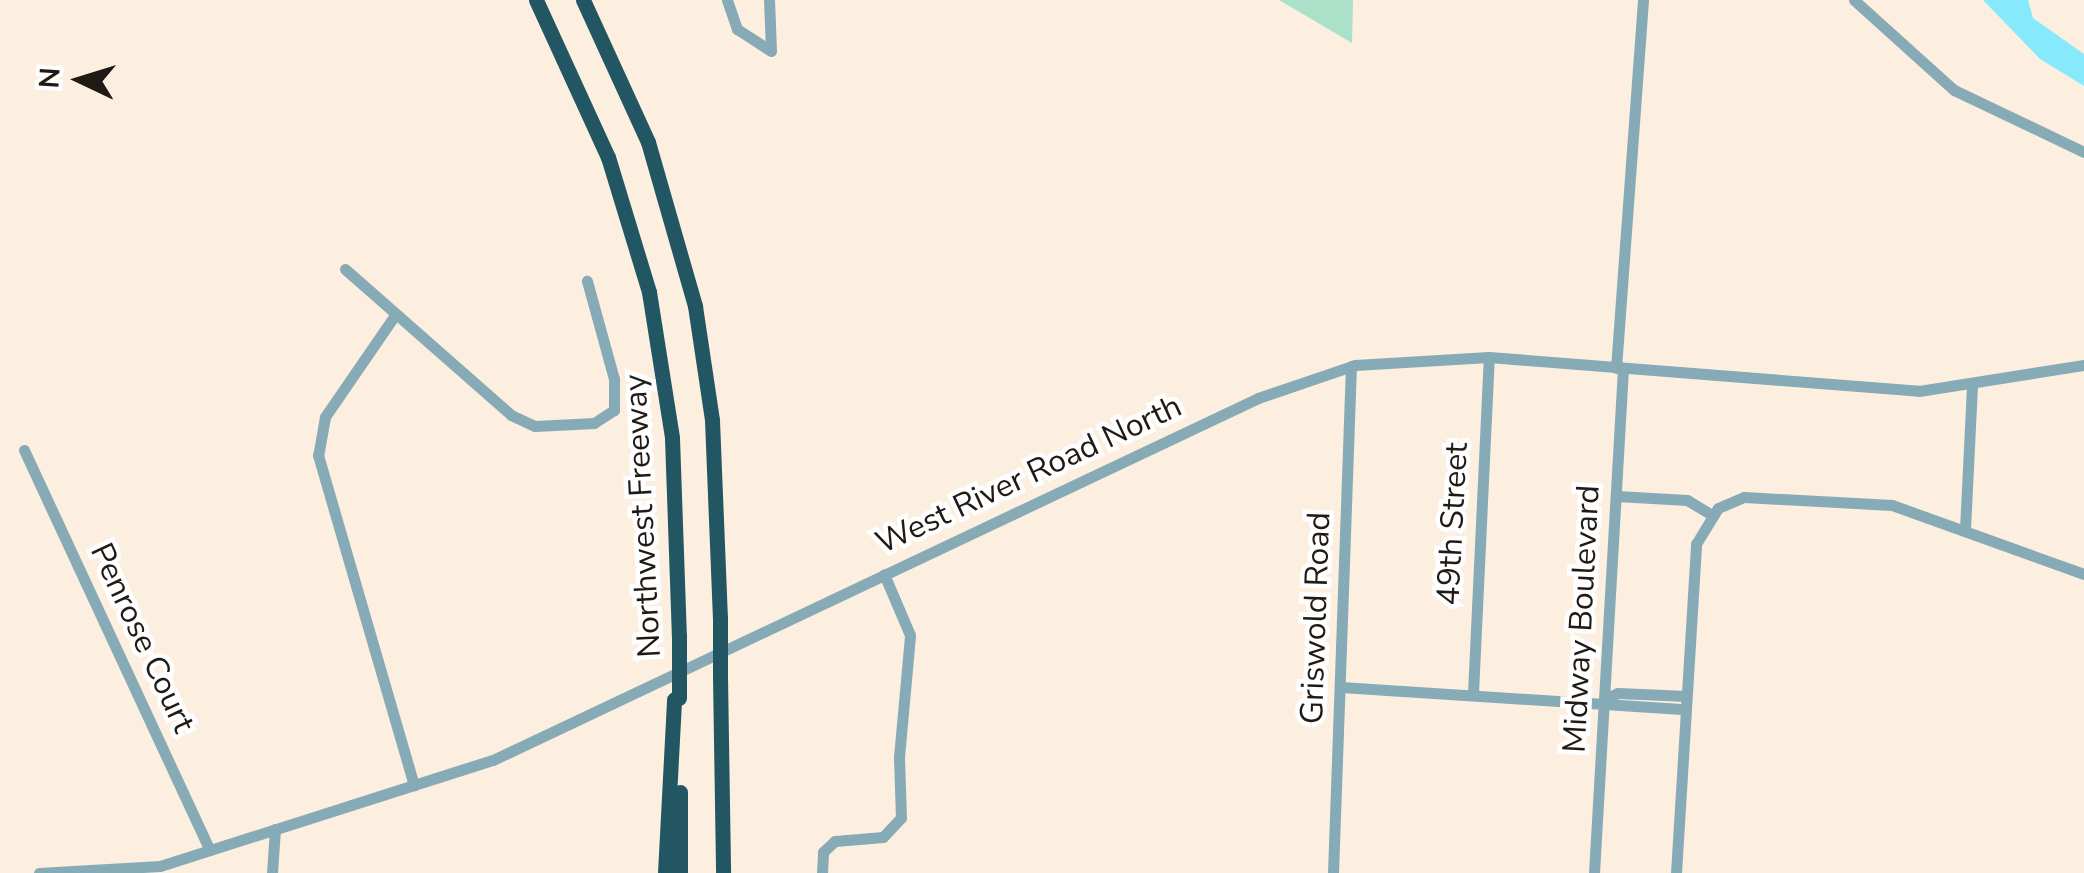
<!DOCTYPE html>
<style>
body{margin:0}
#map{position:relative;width:2084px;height:873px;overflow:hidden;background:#fcefe0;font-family:"Nunito Sans",sans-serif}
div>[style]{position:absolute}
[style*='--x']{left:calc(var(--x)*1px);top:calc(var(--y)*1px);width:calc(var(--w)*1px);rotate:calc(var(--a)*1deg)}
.green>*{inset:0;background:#abe1c8}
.water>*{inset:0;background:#86eafc}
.minor>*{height:11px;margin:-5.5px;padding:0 5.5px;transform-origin:5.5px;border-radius:5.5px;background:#86abb6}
.highway>*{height:15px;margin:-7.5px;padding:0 7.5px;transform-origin:7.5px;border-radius:7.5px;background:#235663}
.highway-bridge>*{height:15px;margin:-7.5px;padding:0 7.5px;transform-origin:7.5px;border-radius:7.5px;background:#235663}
span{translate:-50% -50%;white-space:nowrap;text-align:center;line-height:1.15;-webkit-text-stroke:9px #fefefe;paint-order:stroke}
.street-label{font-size:32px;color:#1f1a15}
.north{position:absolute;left:30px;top:30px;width:100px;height:100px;-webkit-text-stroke:8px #fefefe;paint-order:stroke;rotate:274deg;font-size:28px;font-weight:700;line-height:40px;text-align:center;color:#1f1a15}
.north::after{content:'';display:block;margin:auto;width:35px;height:45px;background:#1f1a15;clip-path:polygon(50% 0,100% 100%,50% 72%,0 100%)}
</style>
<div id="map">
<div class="green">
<div style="clip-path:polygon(1279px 0,1353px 0,1352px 43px)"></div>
</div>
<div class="water">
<div style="clip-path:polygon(1983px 0,2028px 0,2033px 18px,2084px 54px,2084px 86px,2040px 59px)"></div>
</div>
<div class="minor">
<div style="--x:727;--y:0;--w:31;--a:71"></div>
<div style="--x:737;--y:29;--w:40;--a:32.9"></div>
<div style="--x:771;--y:51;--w:51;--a:-92.2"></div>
<div style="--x:1854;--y:0;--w:135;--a:42"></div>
<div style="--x:1954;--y:90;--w:144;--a:25.5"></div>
<div style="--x:345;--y:269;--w:221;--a:41.3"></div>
<div style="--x:511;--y:415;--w:26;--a:25"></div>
<div style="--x:535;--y:426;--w:59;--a:-2.9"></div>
<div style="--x:594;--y:423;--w:24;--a:-33"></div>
<div style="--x:614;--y:410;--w:31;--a:-90"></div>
<div style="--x:614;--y:379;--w:102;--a:-105.4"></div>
<div style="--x:395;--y:315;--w:124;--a:124.5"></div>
<div style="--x:325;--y:417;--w:39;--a:100"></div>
<div style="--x:318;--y:455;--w:344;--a:73.8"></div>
<div style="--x:1616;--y:368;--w:369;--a:-85.8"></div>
<div style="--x:24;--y:450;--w:441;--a:65.1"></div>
<div style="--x:1617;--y:496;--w:70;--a:3.3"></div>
<div style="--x:1687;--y:500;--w:27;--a:31"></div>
<div style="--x:1965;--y:529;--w:142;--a:-87.2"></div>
<div style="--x:1341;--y:687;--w:345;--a:3.7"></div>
<div style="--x:1473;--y:693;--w:336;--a:-87.3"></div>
<div style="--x:1605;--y:699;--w:14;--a:-25"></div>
<div style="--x:1618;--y:693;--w:68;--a:2.5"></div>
<div style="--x:39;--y:873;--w:121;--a:-3.3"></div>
<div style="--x:160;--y:866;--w:349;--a:-17.7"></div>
<div style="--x:493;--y:760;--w:846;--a:-25.32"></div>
<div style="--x:1258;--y:398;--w:102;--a:-18.8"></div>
<div style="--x:1355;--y:365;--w:134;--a:-3.4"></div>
<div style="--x:1489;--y:357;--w:431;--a:4.5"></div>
<div style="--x:1919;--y:391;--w:167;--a:-9"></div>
<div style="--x:272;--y:873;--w:44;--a:-86.1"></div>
<div style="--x:822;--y:873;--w:21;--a:-87"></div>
<div style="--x:823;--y:852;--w:16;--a:-43"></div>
<div style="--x:835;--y:841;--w:48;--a:-4.8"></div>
<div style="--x:883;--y:837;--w:26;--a:-47"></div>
<div style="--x:901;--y:818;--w:61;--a:-91.9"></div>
<div style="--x:899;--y:757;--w:122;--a:-84.8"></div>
<div style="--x:910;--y:635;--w:66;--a:-113.1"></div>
<div style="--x:1333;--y:873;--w:507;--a:-87.97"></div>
<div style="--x:1594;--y:873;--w:506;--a:-86.71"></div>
<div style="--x:1676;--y:873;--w:330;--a:-86.5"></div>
<div style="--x:1696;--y:544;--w:42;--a:-58.6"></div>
<div style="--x:1718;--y:508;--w:28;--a:-23"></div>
<div style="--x:1744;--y:497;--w:148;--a:3.1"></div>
<div style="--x:1892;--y:505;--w:204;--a:19.8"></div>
</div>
<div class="highway">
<div style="--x:536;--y:0;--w:173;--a:65.4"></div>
<div style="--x:608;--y:157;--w:141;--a:73.1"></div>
<div style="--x:649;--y:292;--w:148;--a:81"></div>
<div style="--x:672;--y:438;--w:198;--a:88"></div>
<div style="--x:583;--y:0;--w:156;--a:65.4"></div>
<div style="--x:648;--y:142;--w:171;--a:74"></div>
<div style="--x:695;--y:306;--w:115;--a:81.5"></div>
<div style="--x:712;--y:420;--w:198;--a:87.7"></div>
<div style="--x:720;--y:676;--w:197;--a:89.1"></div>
<div style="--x:680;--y:792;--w:81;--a:90"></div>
<div style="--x:665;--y:873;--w:174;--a:-87"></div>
</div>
<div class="highway-bridge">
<div style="--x:720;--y:676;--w:58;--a:-90"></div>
<div style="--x:679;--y:698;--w:62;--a:-90"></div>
</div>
<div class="street-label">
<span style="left:1029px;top:475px;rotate:-25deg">West River Road North</span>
<span style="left:643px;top:516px;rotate:-93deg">Northwest Freeway</span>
<span style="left:1453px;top:524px;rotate:-87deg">49th Street</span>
<span style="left:1316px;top:618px;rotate:-88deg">Griswold Road</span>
<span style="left:1582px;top:619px;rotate:-87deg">Midway Boulevard</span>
<span style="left:142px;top:638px;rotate:65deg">Penrose Court</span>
</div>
<div class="north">N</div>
</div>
